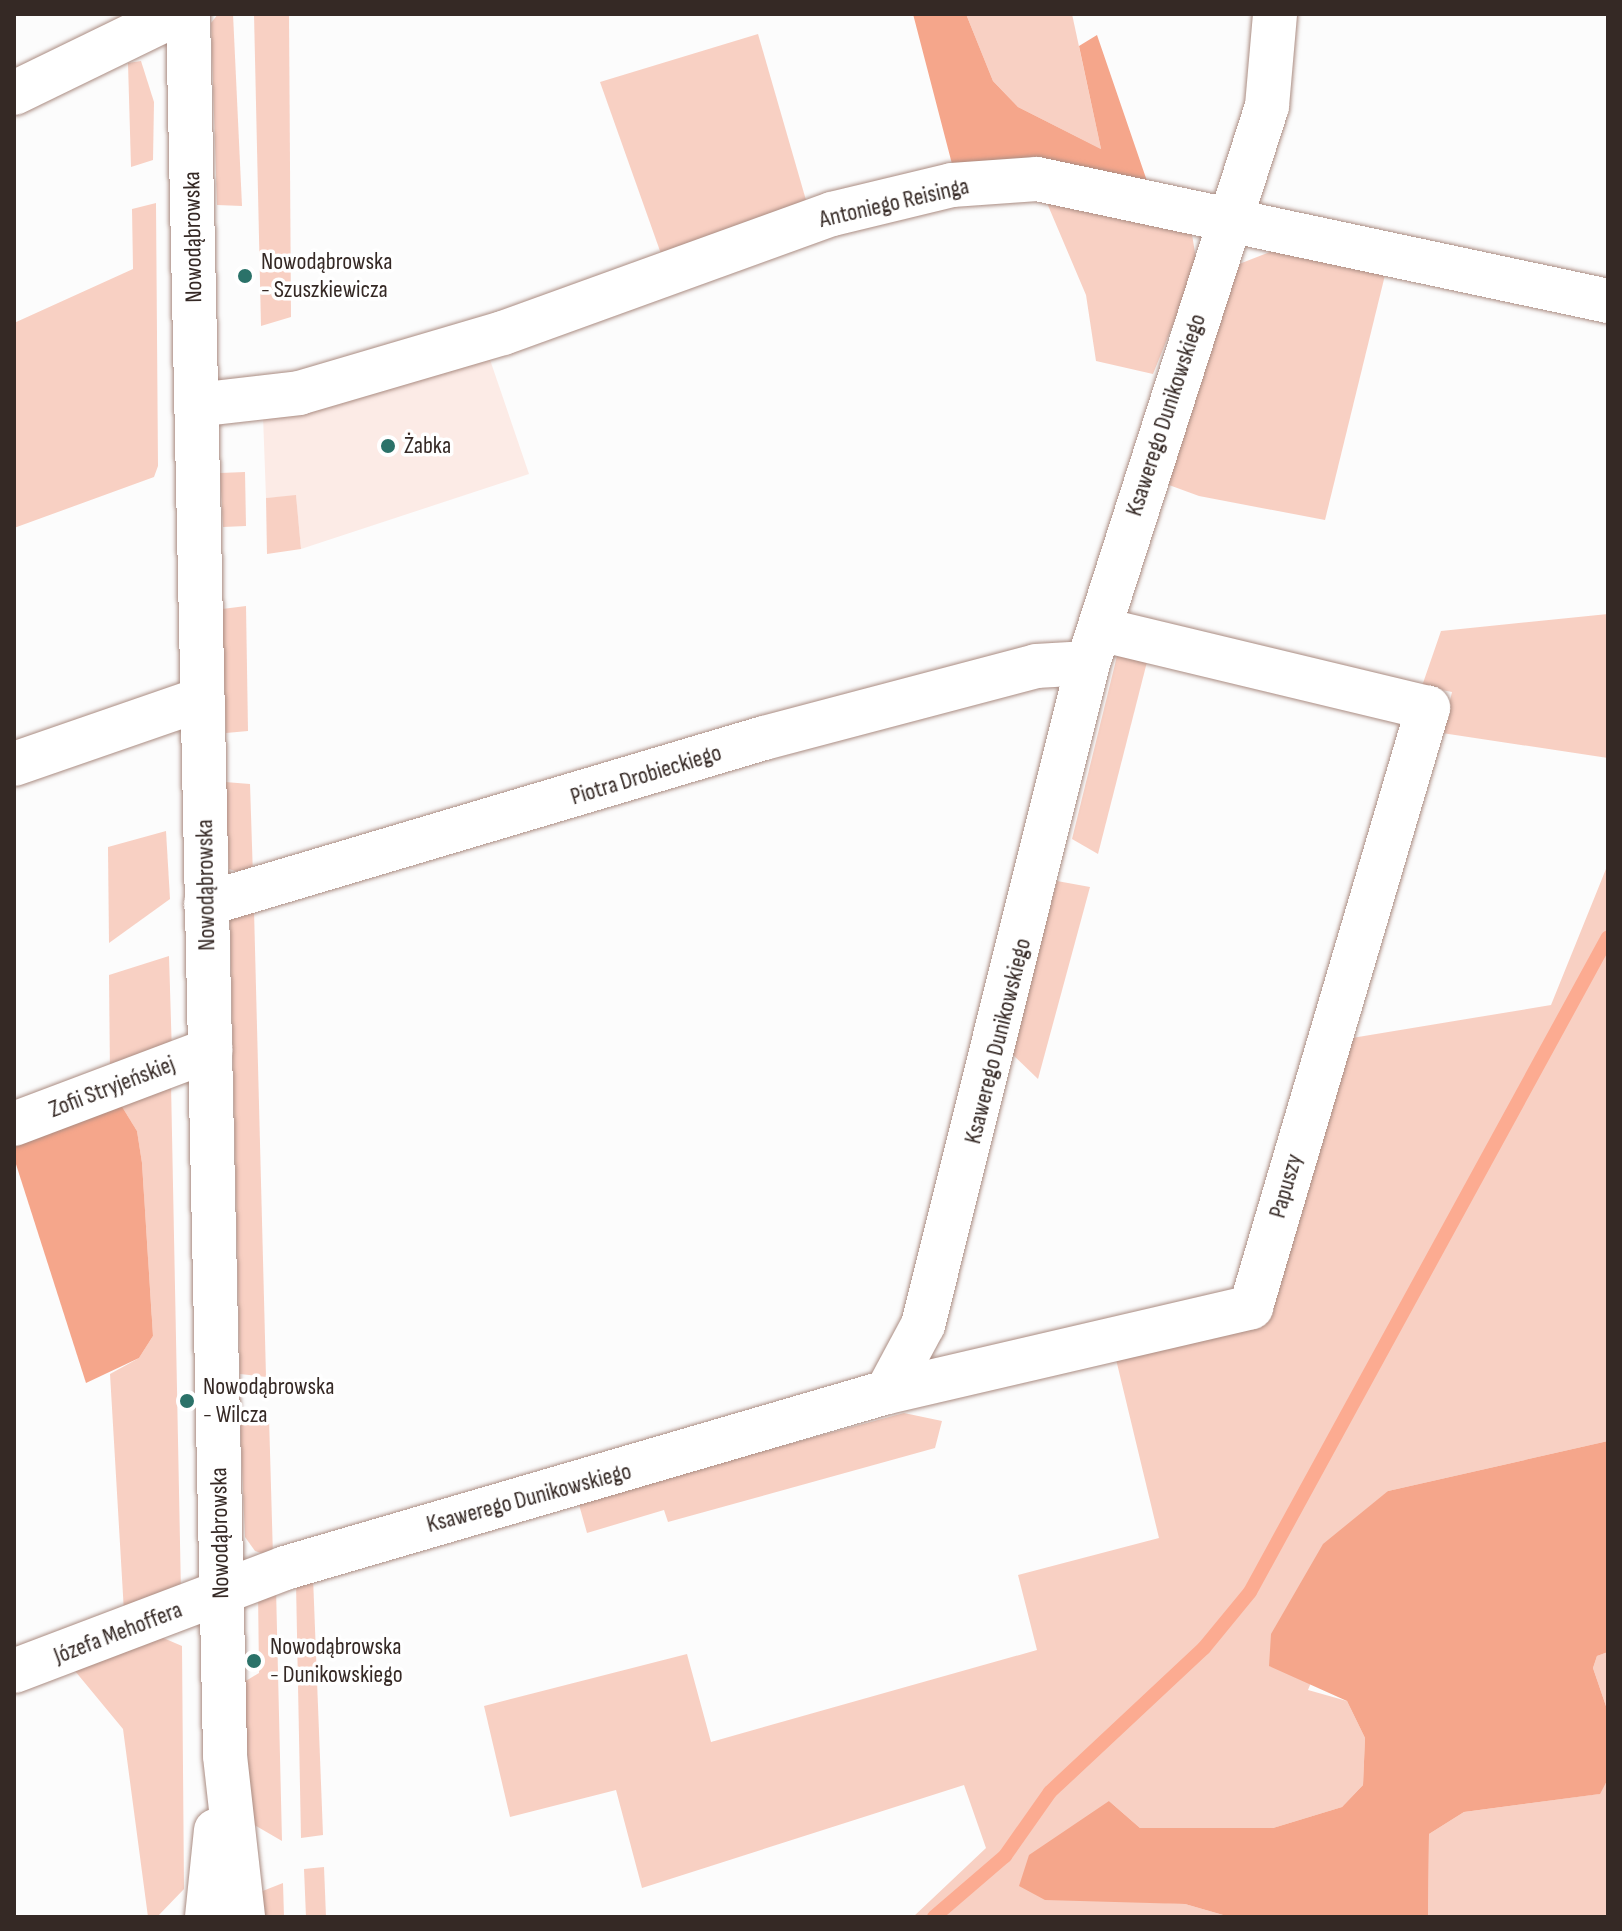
<!DOCTYPE html>
<meta charset="utf-8">
<style>
body{margin:0}
#map{position:relative;width:1622px;height:1931px;overflow:hidden;background:#fcfcfc;font-family:"Sofia Sans Condensed",sans-serif}
div>[style]{position:absolute}
[style*='--x']{left:calc(var(--x)*1px);top:calc(var(--y)*1px);width:calc(var(--w)*1px);rotate:calc(var(--a)*1deg)}
.built>*{inset:0;background:#fcebe6}
.green>*{inset:0;background:#f8d0c3}
.forest>*{inset:0;background:#f5a68b}
.stream>*{height:14px;margin:-7px;padding:0 7px;transform-origin:7px;border-radius:7px;background:#fcab91}
.roads{filter:drop-shadow(0 0 2px #aa8c82) drop-shadow(0 0 2px #aa8c82)}
.minor>*{height:44px;margin:-22px;padding:0 22px;transform-origin:22px;border-radius:22px;background:#fff}
.dots>*{width:22px;height:22px;translate:-50% -50%;box-sizing:border-box;border:4px solid #fff;border-radius:50%}
span{translate:-50% -50%;white-space:nowrap;text-align:center;line-height:1.15;-webkit-text-stroke:7px #fff;paint-order:stroke}
.street-label{font-size:24px;color:#352925}
.poi-label{font-size:24px;color:#352925}
.left{translate:0 -50%;text-align:left}
.frame{position:absolute;inset:0;border:16px solid #352925;pointer-events:none}
</style>
<div id="map">
<div class="built">
<div style="clip-path:polygon(486px 348px,529px 474px,301px 549px,296px 496px,266px 498px,263px 416px)"></div>
</div>
<div class="green">
<div style="clip-path:polygon(218px 14px,233px 14px,242px 206px,217px 205px,211px 23px)"></div>
<div style="clip-path:polygon(254px 14px,289px 14px,291px 317px,261px 326px)"></div>
<div style="clip-path:polygon(966px 14px,1072px 14px,1101px 149px,1018px 107px,993px 81px)"></div>
<div style="clip-path:polygon(758px 34px,810px 214px,665px 265px,600px 82px)"></div>
<div style="clip-path:polygon(141px 61px,154px 102px,153px 160px,131px 167px,128px 63px)"></div>
<div style="clip-path:polygon(1044px 196px,1191px 228px,1197px 265px,1153px 374px,1096px 361px,1086px 295px)"></div>
<div style="clip-path:polygon(156px 203px,158px 466px,154px 477px,14px 528px,14px 323px,133px 269px,132px 209px)"></div>
<div style="clip-path:polygon(1275px 250px,1385px 275px,1325px 520px,1199px 496px,1169px 485px,1165px 468px,1234px 266px)"></div>
<div style="clip-path:polygon(245px 472px,246px 526px,223px 527px,220px 473px)"></div>
<div style="clip-path:polygon(296px 495px,301px 549px,267px 554px,266px 498px)"></div>
<div style="clip-path:polygon(246px 606px,248px 731px,226px 733px,222px 609px)"></div>
<div style="clip-path:polygon(1608px 614px,1608px 758px,1442px 733px,1452px 692px,1422px 686px,1441px 631px)"></div>
<div style="clip-path:polygon(1117px 656px,1148px 658px,1098px 854px,1072px 839px)"></div>
<div style="clip-path:polygon(225px 782px,250px 784px,253px 877px,229px 869px)"></div>
<div style="clip-path:polygon(166px 831px,170px 899px,109px 943px,108px 847px)"></div>
<div style="clip-path:polygon(1608px 864px,1608px 1441px,1388px 1491px,1308px 1690px,1347px 1701px,1365px 1738px,1363px 1785px,1342px 1807px,1273px 1828px,1140px 1828px,1109px 1801px,1123px 1901px,1185px 1904px,1230px 1917px,913px 1917px,986px 1848px,964px 1785px,642px 1888px,616px 1790px,510px 1817px,484px 1706px,687px 1654px,711px 1742px,1037px 1650px,1018px 1575px,1159px 1538px,1114px 1351px,1256px 1314px,1346px 1039px,1551px 1005px)"></div>
<div style="clip-path:polygon(1057px 881px,1090px 887px,1038px 1079px,1011px 1053px)"></div>
<div style="clip-path:polygon(254px 910px,266px 1377px,240px 1374px,230px 919px)"></div>
<div style="clip-path:polygon(169px 956px,172px 1055px,110px 1075px,109px 975px)"></div>
<div style="clip-path:polygon(171px 1083px,181px 1593px,124px 1612px,110px 1374px,139px 1358px,153px 1336px,142px 1163px,137px 1131px,121px 1105px)"></div>
<div style="clip-path:polygon(904px 1413px,942px 1421px,935px 1448px,668px 1522px,664px 1510px,587px 1533px,578px 1501px)"></div>
<div style="clip-path:polygon(269px 1417px,273px 1557px,255px 1551px,245px 1537px,240px 1418px)"></div>
<div style="clip-path:polygon(313px 1577px,323px 1835px,301px 1838px,296px 1583px)"></div>
<div style="clip-path:polygon(276px 1588px,282px 1841px,251px 1823px,244px 1682px,259px 1673px,258px 1591px)"></div>
<div style="clip-path:polygon(161px 1637px,182px 1646px,184px 1889px,157px 1917px,148px 1917px,123px 1729px,75px 1671px)"></div>
<div style="clip-path:polygon(1608px 1652px,1608px 1712px,1593px 1668px,1597px 1656px)"></div>
<div style="clip-path:polygon(1608px 1779px,1608px 1917px,1428px 1917px,1429px 1834px,1464px 1812px,1599px 1794px)"></div>
<div style="clip-path:polygon(324px 1867px,326px 1917px,306px 1917px,304px 1869px)"></div>
<div style="clip-path:polygon(283px 1883px,284px 1917px,258px 1917px,255px 1894px)"></div>
</div>
<div class="forest">
<div style="clip-path:polygon(913px 14px,966px 14px,993px 81px,1018px 107px,1101px 149px,1079px 46px,1097px 35px,1148px 184px,952px 164px)"></div>
<div style="clip-path:polygon(121px 1105px,137px 1131px,142px 1163px,153px 1336px,139px 1358px,86px 1383px,14px 1158px,14px 1134px)"></div>
<div style="clip-path:polygon(1608px 1441px,1608px 1652px,1597px 1656px,1593px 1668px,1608px 1712px,1608px 1779px,1600px 1794px,1464px 1812px,1429px 1834px,1428px 1917px,1230px 1917px,1185px 1904px,1045px 1900px,1019px 1886px,1029px 1855px,1109px 1801px,1140px 1828px,1273px 1828px,1342px 1807px,1363px 1785px,1365px 1738px,1347px 1701px,1269px 1666px,1271px 1634px,1323px 1544px,1388px 1491px)"></div>
</div>
<div class="stream">
<div style="--x:934;--y:1917;--w:94;--a:-40.7"></div>
<div style="--x:1005;--y:1856;--w:78;--a:-54.9"></div>
<div style="--x:1050;--y:1792;--w:211;--a:-43.1"></div>
<div style="--x:1204;--y:1648;--w:72;--a:-50.6"></div>
<div style="--x:1250;--y:1592;--w:746;--a:-61.34"></div>
</div>
<div class="roads">
<div class="minor">
<div style="--x:188;--y:14;--w:1742;--a:88.78"></div>
<div style="--x:225;--y:1756;--w:162;--a:83.6"></div>
<div style="--x:14;--y:93;--w:181;--a:-25.9"></div>
<div style="--x:196;--y:405;--w:104;--a:-6.6"></div>
<div style="--x:299;--y:393;--w:213;--a:-16.4"></div>
<div style="--x:503;--y:333;--w:350;--a:-19.9"></div>
<div style="--x:832;--y:214;--w:123;--a:-13.6"></div>
<div style="--x:952;--y:185;--w:85;--a:-4"></div>
<div style="--x:1037;--y:179;--w:584;--a:12.06"></div>
<div style="--x:14;--y:764;--w:199;--a:-19.1"></div>
<div style="--x:206;--y:904;--w:582;--a:-16.57"></div>
<div style="--x:764;--y:738;--w:281;--a:-14.8"></div>
<div style="--x:1036;--y:666;--w:52;--a:-3.3"></div>
<div style="--x:14;--y:1124;--w:210;--a:-20.7"></div>
<div style="--x:887;--y:1392;--w:374;--a:-13.1"></div>
<div style="--x:1251;--y:1307;--w:625;--a:-73.54"></div>
<div style="--x:1428;--y:708;--w:337;--a:-166.5"></div>
<div style="--x:14;--y:1671;--w:290;--a:-20.8"></div>
<div style="--x:285;--y:1568;--w:627;--a:-16.3"></div>
<div style="--x:887;--y:1392;--w:76;--a:-61.8"></div>
<div style="--x:923;--y:1325;--w:682;--a:-76"></div>
<div style="--x:1088;--y:663;--w:585;--a:-72.18"></div>
<div style="--x:1267;--y:106;--w:92;--a:-85"></div>
<div style="--x:207;--y:1917;--w:87;--a:-84.1"></div>
</div>
</div>
<div class="dots">
<div style="left:245px;top:276px;background:#2b7269"></div>
<div style="left:388px;top:446px;background:#2b7269"></div>
<div style="left:187px;top:1401px;background:#2b7269"></div>
<div style="left:254px;top:1661px;background:#2b7269"></div>
</div>
<div class="street-label">
<span style="left:894px;top:203px;rotate:-13deg">Antoniego Reisinga</span>
<span style="left:193px;top:237px;rotate:-91deg">Nowodąbrowska</span>
<span style="left:1166px;top:415px;rotate:-72deg">Ksawerego Dunikowskiego</span>
<span style="left:646px;top:775px;rotate:-17deg">Piotra Drobieckiego</span>
<span style="left:206px;top:885px;rotate:-91deg">Nowodąbrowska</span>
<span style="left:998px;top:1041px;rotate:-76deg">Ksawerego Dunikowskiego</span>
<span style="left:112px;top:1087px;rotate:-21deg">Zofii Stryjeńskiej</span>
<span style="left:1286px;top:1186px;rotate:-74deg">Papuszy</span>
<span style="left:529px;top:1498px;rotate:-15deg">Ksawerego Dunikowskiego</span>
<span style="left:220px;top:1533px;rotate:-91deg">Nowodąbrowska</span>
<span style="left:118px;top:1633px;rotate:-21deg">Józefa Mehoffera</span>
</div>
<div class="poi-label">
<span class="left" style="left:261px;top:276px">Nowodąbrowska<br>- Szuszkiewicza</span>
<span class="left" style="left:404px;top:446px">Żabka</span>
<span class="left" style="left:203px;top:1401px">Nowodąbrowska<br>- Wilcza</span>
<span class="left" style="left:270px;top:1661px">Nowodąbrowska<br>- Dunikowskiego</span>
</div>
<div class="frame"></div>
</div>
